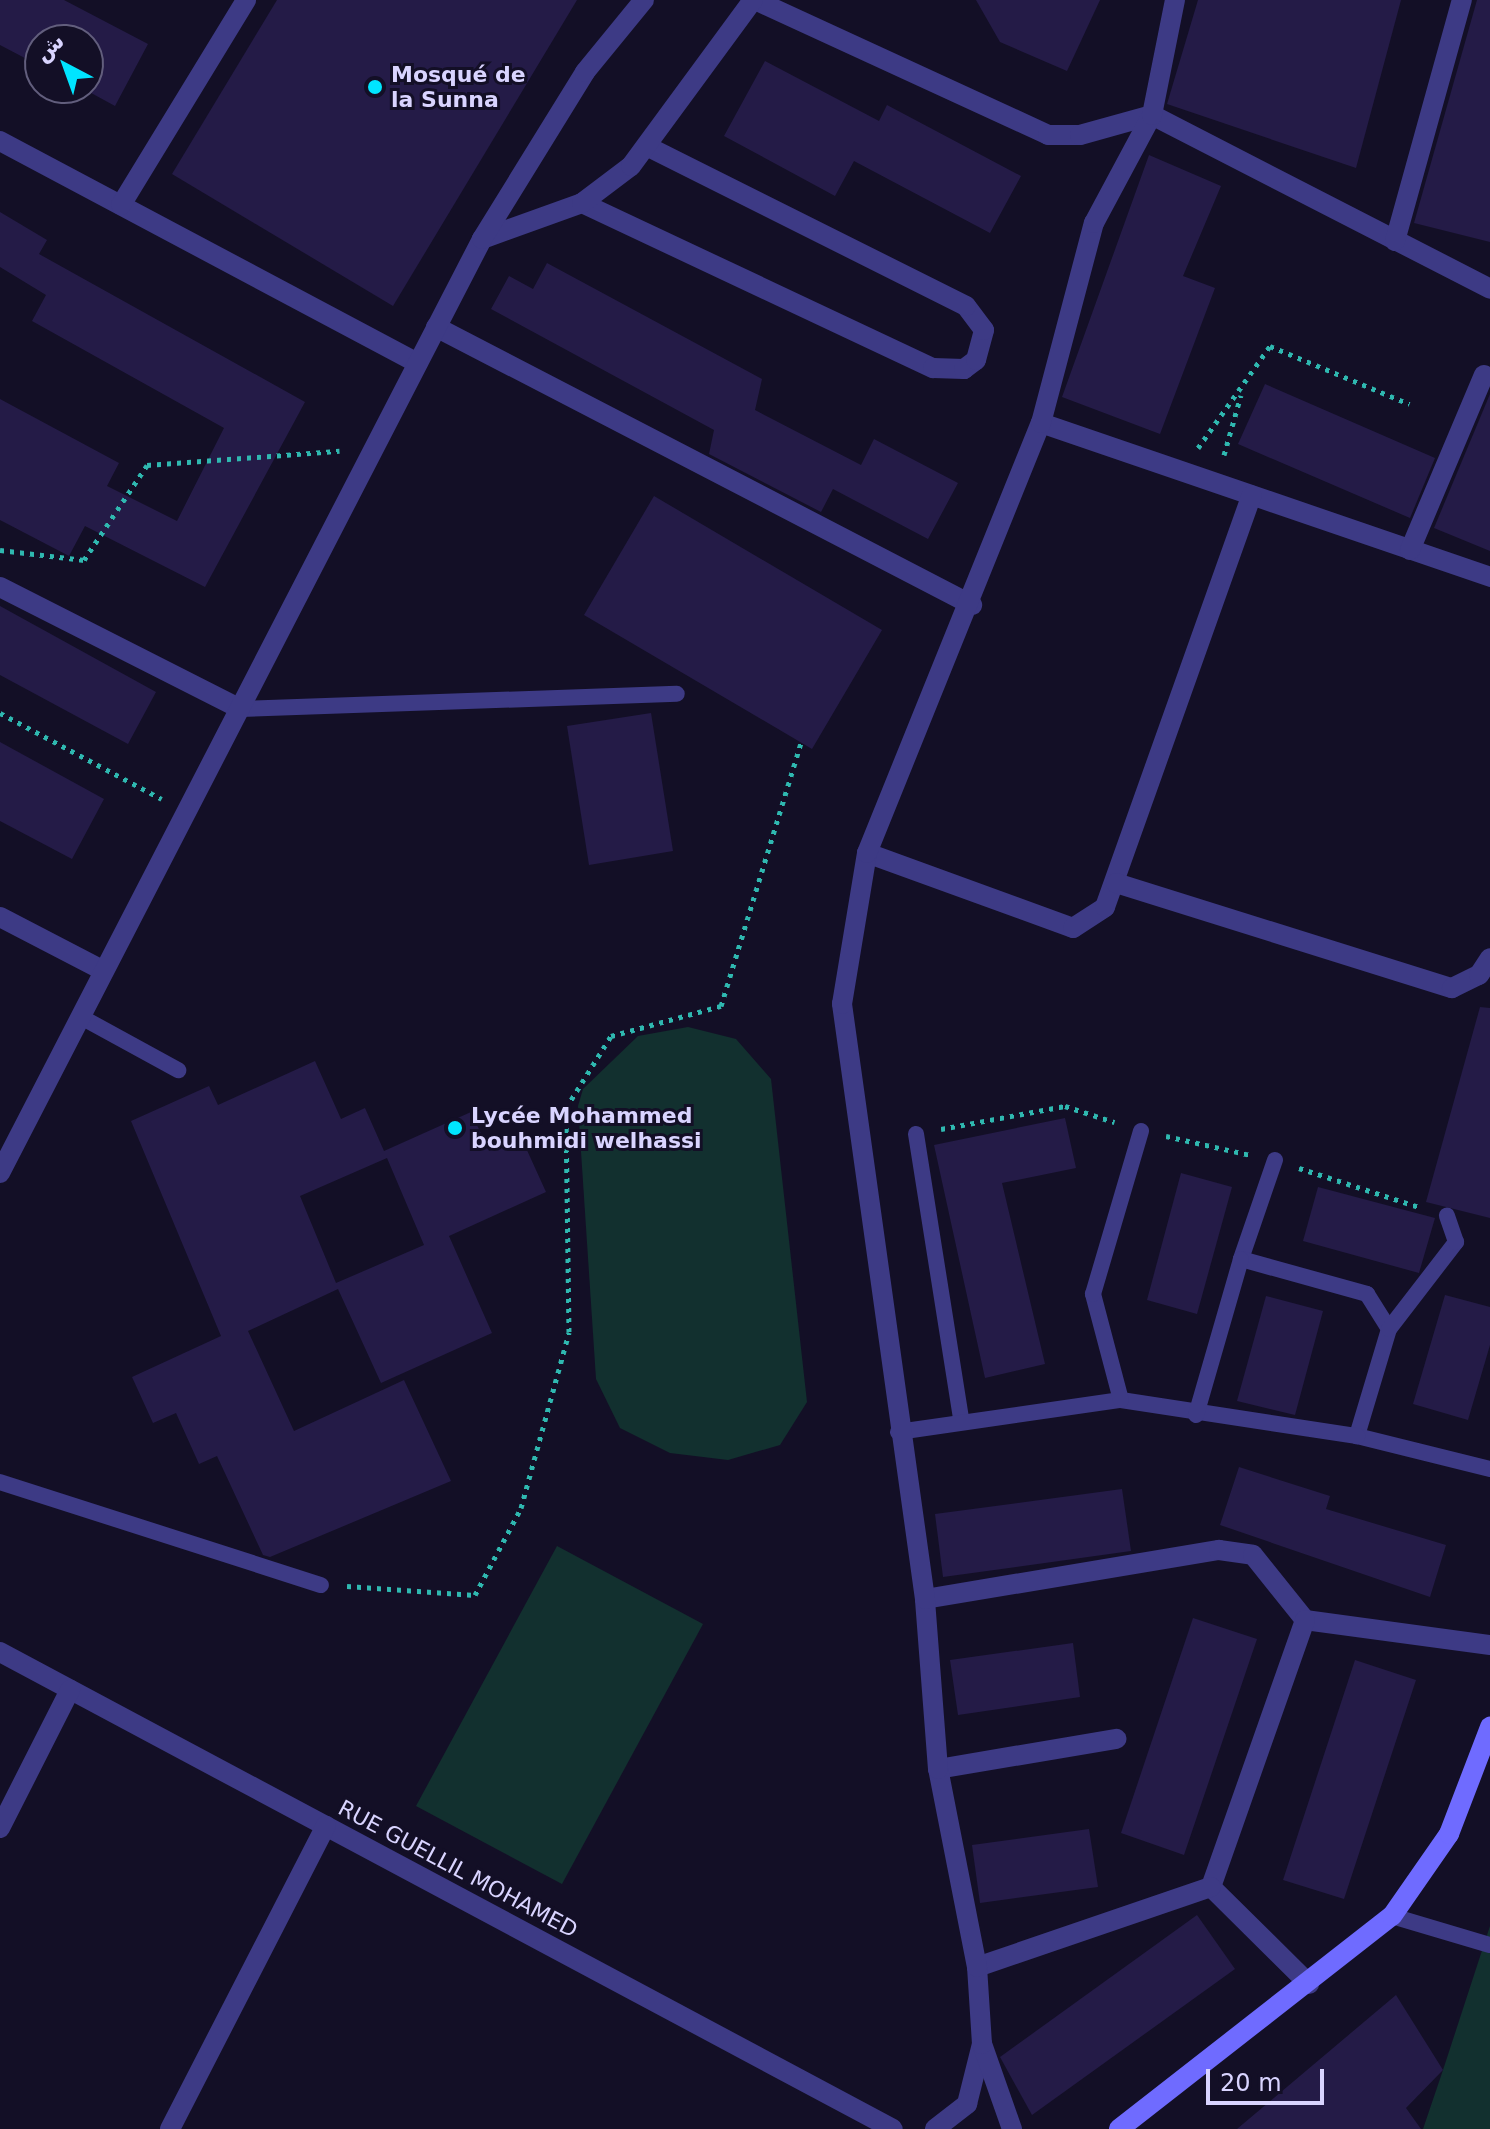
<!DOCTYPE html>
<meta charset="utf-8">
<style>
body{margin:0}
#map{position:relative;width:1490px;height:2129px;overflow:hidden;background:#130f26;font-family:"DejaVu Sans",Cairo,sans-serif}
div>[style]{position:absolute}
[style*='--x']{left:calc(var(--x)*1px);top:calc(var(--y)*1px);width:calc(var(--w)*1px);rotate:calc(var(--a)*1deg)}
.green>*{inset:0;background:#12302f}
.building>*{inset:0;background:#241b47}
.path>*{height:5px;margin-top:-2.5px;transform-origin:0;background:repeating-linear-gradient(90deg,#2fb8b0 0 4px,transparent 0 10px)}
.lane>*{height:16px;margin:-8px;padding:0 8px;transform-origin:8px;border-radius:8px;background:#3d3a85}
.street>*{height:20px;margin:-10px;padding:0 10px;transform-origin:10px;border-radius:10px;background:#3d3a85}
.secondary>*{height:20px;margin:-10px;padding:0 10px;transform-origin:10px;border-radius:10px;background:#6f6bff}
.dots>*{width:22px;height:22px;translate:-50% -50%;box-sizing:border-box;border:4px solid #130f26;border-radius:50%}
span{translate:-50% -50%;white-space:nowrap;text-align:center;line-height:1.15;-webkit-text-stroke:6px #130f26;paint-order:stroke}
.poi-label{font-size:22px;color:#d9d4ff;font-weight:700}
.left{translate:0 -50%;text-align:left}
.street-label{font-size:22px;color:#d9d4ff}
.north{position:absolute;left:24px;top:24px;width:80px;height:80px;box-sizing:border-box;background:#130f26;border:2px solid #625e7d;border-radius:50%;rotate:319deg;font-size:22px;font-weight:700;line-height:32px;text-align:center;color:#d9d4ff}
.north::after{content:'';display:block;margin:auto;width:28px;height:36px;background:#00e5ff;clip-path:polygon(50% 0,100% 100%,50% 72%,0 100%)}
.scale{position:absolute;left:1206px;top:2069px;width:118px;height:36px;box-sizing:border-box;border:4px solid #d9d4ff;border-top:0;padding-left:10px;font-size:24px;line-height:28px;white-space:nowrap;color:#d9d4ff;-webkit-text-stroke:6px #130f26;paint-order:stroke}
</style>
<div id="map">
<div class="green">
<div style="clip-path:polygon(688px 1027px,736px 1039px,771px 1079px,807px 1402px,780px 1445px,728px 1460px,670px 1453px,620px 1428px,596px 1379px,578px 1106px,583px 1089px,638px 1036px)"></div>
<div style="clip-path:polygon(557px 1546px,703px 1624px,562px 1884px,416px 1806px)"></div>
<div style="clip-path:polygon(1490px 1926px,1490px 2129px,1423px 2129px,1443px 2070px)"></div>
</div>
<div class="building">
<div style="clip-path:polygon(0 0,64px 0,148px 44px,115px 106px,82px 88px,88px 88px,88px 40px,40px 40px,40px 66px,0 45px)"></div>
<div style="clip-path:polygon(277px 0,577px 0,393px 306px,172px 174px)"></div>
<div style="clip-path:polygon(976px 0,1100px 0,1067px 71px,1000px 42px)"></div>
<div style="clip-path:polygon(1198px 0,1401px 0,1356px 168px,1167px 104px)"></div>
<div style="clip-path:polygon(1477px 0,1490px 0,1490px 242px,1414px 223px)"></div>
<div style="clip-path:polygon(765px 61px,879px 121px,887px 105px,1021px 176px,990px 233px,854px 161px,835px 196px,724px 136px)"></div>
<div style="clip-path:polygon(1149px 155px,1221px 186px,1183px 276px,1215px 288px,1160px 434px,1062px 397px)"></div>
<div style="clip-path:polygon(0 212px,47px 240px,39px 254px,305px 402px,205px 587px,85px 526px,69px 556px,0 520px,0 399px,119px 463px,107px 486px,177px 521px,224px 428px,32px 321px,46px 295px,0 267px)"></div>
<div style="clip-path:polygon(547px 263px,762px 379px,755px 410px,861px 465px,874px 439px,958px 483px,928px 539px,833px 489px,821px 512px,709px 454px,714px 430px,491px 309px,509px 276px,533px 289px)"></div>
<div style="clip-path:polygon(1265px 384px,1435px 458px,1410px 518px,1238px 444px)"></div>
<div style="clip-path:polygon(1490px 394px,1490px 551px,1434px 528px)"></div>
<div style="clip-path:polygon(654px 496px,882px 630px,812px 749px,584px 615px)"></div>
<div style="clip-path:polygon(0 606px,156px 692px,128px 744px,0 675px)"></div>
<div style="clip-path:polygon(651px 713px,673px 851px,589px 865px,567px 726px)"></div>
<div style="clip-path:polygon(0 742px,104px 799px,72px 859px,0 821px)"></div>
<div style="clip-path:polygon(1480px 1007px,1490px 1008px,1490px 1218px,1426px 1202px)"></div>
<div style="clip-path:polygon(evenodd,315px 1061px,341px 1119px,365px 1108px,384px 1151px,471px 1112px,489px 1151px,521px 1137px,546px 1192px,449px 1236px,492px 1333px,381px 1383px,338px 1289px,248px 1331px,294px 1431px,404px 1380px,451px 1481px,270px 1557px,263px 1555px,217px 1456px,199px 1464px,176px 1413px,153px 1423px,132px 1377px,221px 1336px,131px 1121px,209px 1086px,218px 1105px,315px 1061px,387px 1158px,424px 1245px,336px 1283px,300px 1196px,387px 1158px)"></div>
<div style="clip-path:polygon(1065px 1118px,1076px 1168px,1002px 1183px,1045px 1364px,985px 1378px,934px 1145px)"></div>
<div style="clip-path:polygon(1181px 1173px,1232px 1187px,1197px 1314px,1147px 1300px)"></div>
<div style="clip-path:polygon(1318px 1187px,1435px 1218px,1419px 1273px,1303px 1241px)"></div>
<div style="clip-path:polygon(1445px 1295px,1490px 1307px,1490px 1345px,1468px 1420px,1413px 1404px)"></div>
<div style="clip-path:polygon(1266px 1296px,1323px 1311px,1295px 1415px,1237px 1401px)"></div>
<div style="clip-path:polygon(1239px 1467px,1330px 1496px,1326px 1509px,1446px 1545px,1430px 1597px,1220px 1525px)"></div>
<div style="clip-path:polygon(1122px 1489px,1131px 1551px,943px 1577px,935px 1514px)"></div>
<div style="clip-path:polygon(1193px 1618px,1257px 1639px,1184px 1855px,1121px 1833px)"></div>
<div style="clip-path:polygon(1073px 1643px,1080px 1697px,958px 1715px,950px 1660px)"></div>
<div style="clip-path:polygon(1355px 1660px,1416px 1680px,1344px 1899px,1283px 1880px)"></div>
<div style="clip-path:polygon(1089px 1829px,1098px 1887px,980px 1903px,972px 1845px)"></div>
<div style="clip-path:polygon(1197px 1915px,1235px 1969px,1032px 2115px,1000px 2057px)"></div>
<div style="clip-path:polygon(1396px 1995px,1443px 2070px,1406px 2108px,1421px 2129px,1237px 2129px)"></div>
</div>
<div class="path">
<div style="--x:1198;--y:448;--w:125;--a:-54.8"></div>
<div style="--x:1270;--y:346;--w:151;--a:22.6"></div>
<div style="--x:1224;--y:455;--w:62;--a:-74.2"></div>
<div style="--x:0;--y:550;--w:85;--a:6.8"></div>
<div style="--x:84;--y:560;--w:114;--a:-56.4"></div>
<div style="--x:147;--y:465;--w:193;--a:-4.2"></div>
<div style="--x:0;--y:713;--w:183;--a:28"></div>
<div style="--x:941;--y:1129;--w:126;--a:-10.5"></div>
<div style="--x:1065;--y:1106;--w:52;--a:18.1"></div>
<div style="--x:1166;--y:1136;--w:86;--a:12.7"></div>
<div style="--x:1299;--y:1168;--w:129;--a:18"></div>
<div style="--x:347;--y:1586;--w:128;--a:4"></div>
<div style="--x:475;--y:1595;--w:98;--a:-62.1"></div>
<div style="--x:521;--y:1508;--w:182;--a:-74.7"></div>
<div style="--x:569;--y:1332;--w:224;--a:-90.8"></div>
<div style="--x:566;--y:1108;--w:85;--a:-58"></div>
<div style="--x:611;--y:1036;--w:114;--a:-15.3"></div>
<div style="--x:721;--y:1006;--w:275;--a:-73.1"></div>
</div>
<div class="lane">
<div style="--x:240;--y:709;--w:437;--a:-2"></div>
<div style="--x:81;--y:1017;--w:111;--a:28.7"></div>
<div style="--x:916;--y:1134;--w:288;--a:81"></div>
<div style="--x:1275;--y:1160;--w:105;--a:109"></div>
<div style="--x:1241;--y:1259;--w:131;--a:15.5"></div>
<div style="--x:1367;--y:1294;--w:41;--a:57.8"></div>
<div style="--x:1389;--y:1329;--w:112;--a:106.7"></div>
<div style="--x:1357;--y:1436;--w:137;--a:13.9"></div>
<div style="--x:1389;--y:1329;--w:110;--a:-52.4"></div>
<div style="--x:1456;--y:1242;--w:28;--a:-109"></div>
<div style="--x:1121;--y:1400;--w:239;--a:8.7"></div>
<div style="--x:1196;--y:1415;--w:162;--a:-73.9"></div>
<div style="--x:898;--y:1432;--w:225;--a:-8.2"></div>
<div style="--x:1121;--y:1400;--w:110;--a:-104.8"></div>
<div style="--x:1093;--y:1294;--w:170;--a:-73.6"></div>
<div style="--x:0;--y:1482;--w:337;--a:17.8"></div>
<div style="--x:1392;--y:1916;--w:102;--a:16.5"></div>
</div>
<div class="street">
<div style="--x:755;--y:0;--w:323;--a:24.7"></div>
<div style="--x:1048;--y:135;--w:32;--a:0"></div>
<div style="--x:1080;--y:135;--w:75;--a:-15.5"></div>
<div style="--x:1152;--y:115;--w:380;--a:27.2"></div>
<div style="--x:0;--y:141;--w:473;--a:28"></div>
<div style="--x:582;--y:203;--w:388;--a:25.2"></div>
<div style="--x:933;--y:368;--w:31;--a:2"></div>
<div style="--x:964;--y:369;--w:15;--a:-37"></div>
<div style="--x:976;--y:360;--w:31;--a:-75"></div>
<div style="--x:984;--y:330;--w:30;--a:-127"></div>
<div style="--x:966;--y:306;--w:356;--a:-153.4"></div>
<div style="--x:121;--y:205;--w:240;--a:-58.6"></div>
<div style="--x:482;--y:239;--w:106;--a:-19.8"></div>
<div style="--x:582;--y:203;--w:61;--a:-37.1"></div>
<div style="--x:631;--y:166;--w:206;--a:-53.7"></div>
<div style="--x:1395;--y:241;--w:250;--a:-74.5"></div>
<div style="--x:436;--y:327;--w:604;--a:27.41"></div>
<div style="--x:1041;--y:423;--w:475;--a:18.9"></div>
<div style="--x:1410;--y:550;--w:190;--a:-67.1"></div>
<div style="--x:0;--y:587;--w:269;--a:26.9"></div>
<div style="--x:867;--y:853;--w:219;--a:20"></div>
<div style="--x:1073;--y:928;--w:38;--a:-33"></div>
<div style="--x:1105;--y:907;--w:437;--a:-70.4"></div>
<div style="--x:1116;--y:883;--w:352;--a:17.4"></div>
<div style="--x:1452;--y:988;--w:30;--a:-26"></div>
<div style="--x:1479;--y:975;--w:20;--a:-57"></div>
<div style="--x:0;--y:917;--w:117;--a:27.4"></div>
<div style="--x:0;--y:1173;--w:1051;--a:-62.7"></div>
<div style="--x:482;--y:239;--w:196;--a:-58.3"></div>
<div style="--x:585;--y:72;--w:93;--a:-50.7"></div>
<div style="--x:925;--y:1599;--w:298;--a:-9.5"></div>
<div style="--x:1219;--y:1550;--w:34;--a:8"></div>
<div style="--x:1253;--y:1555;--w:83;--a:51.3"></div>
<div style="--x:1305;--y:1620;--w:187;--a:7.7"></div>
<div style="--x:1305;--y:1620;--w:283;--a:109.4"></div>
<div style="--x:1211;--y:1887;--w:138;--a:44.7"></div>
<div style="--x:0;--y:1652;--w:1012;--a:28.11"></div>
<div style="--x:938;--y:1769;--w:181;--a:-9.6"></div>
<div style="--x:0;--y:1828;--w:155;--a:-63.1"></div>
<div style="--x:977;--y:1967;--w:247;--a:-18.9"></div>
<div style="--x:170;--y:2129;--w:341;--a:-62.8"></div>
<div style="--x:935;--y:2129;--w:41;--a:-38"></div>
<div style="--x:967;--y:2104;--w:62;--a:-76"></div>
<div style="--x:1012;--y:2129;--w:90;--a:-109.4"></div>
<div style="--x:982;--y:2044;--w:77;--a:-93.7"></div>
<div style="--x:977;--y:1967;--w:202;--a:-101.1"></div>
<div style="--x:938;--y:1769;--w:170;--a:-94.4"></div>
<div style="--x:925;--y:1599;--w:601;--a:-97.94"></div>
<div style="--x:842;--y:1004;--w:153;--a:-80.6"></div>
<div style="--x:867;--y:853;--w:464;--a:-68"></div>
<div style="--x:1041;--y:423;--w:207;--a:-75.2"></div>
<div style="--x:1094;--y:223;--w:123;--a:-61.8"></div>
<div style="--x:1152;--y:115;--w:117;--a:-78.7"></div>
</div>
<div class="secondary">
<div style="--x:1119;--y:2129;--w:346;--a:-38"></div>
<div style="--x:1392;--y:1916;--w:100;--a:-55.2"></div>
<div style="--x:1449;--y:1834;--w:115;--a:-69"></div>
</div>
<div class="dots">
<div style="left:375px;top:87px;background:#00e5ff"></div>
<div style="left:455px;top:1128px;background:#00e5ff"></div>
</div>
<div class="poi-label">
<span class="left" style="left:391px;top:87px">Mosqué de<br>la Sunna</span>
<span class="left" style="left:471px;top:1128px">Lycée Mohammed<br>bouhmidi welhassi</span>
</div>
<div class="street-label">
<span style="left:458px;top:1869px;rotate:28deg">RUE GUELLIL MOHAMED</span>
</div>
<div class="north">ش</div>
<div class="scale">20 m</div>
</div>
